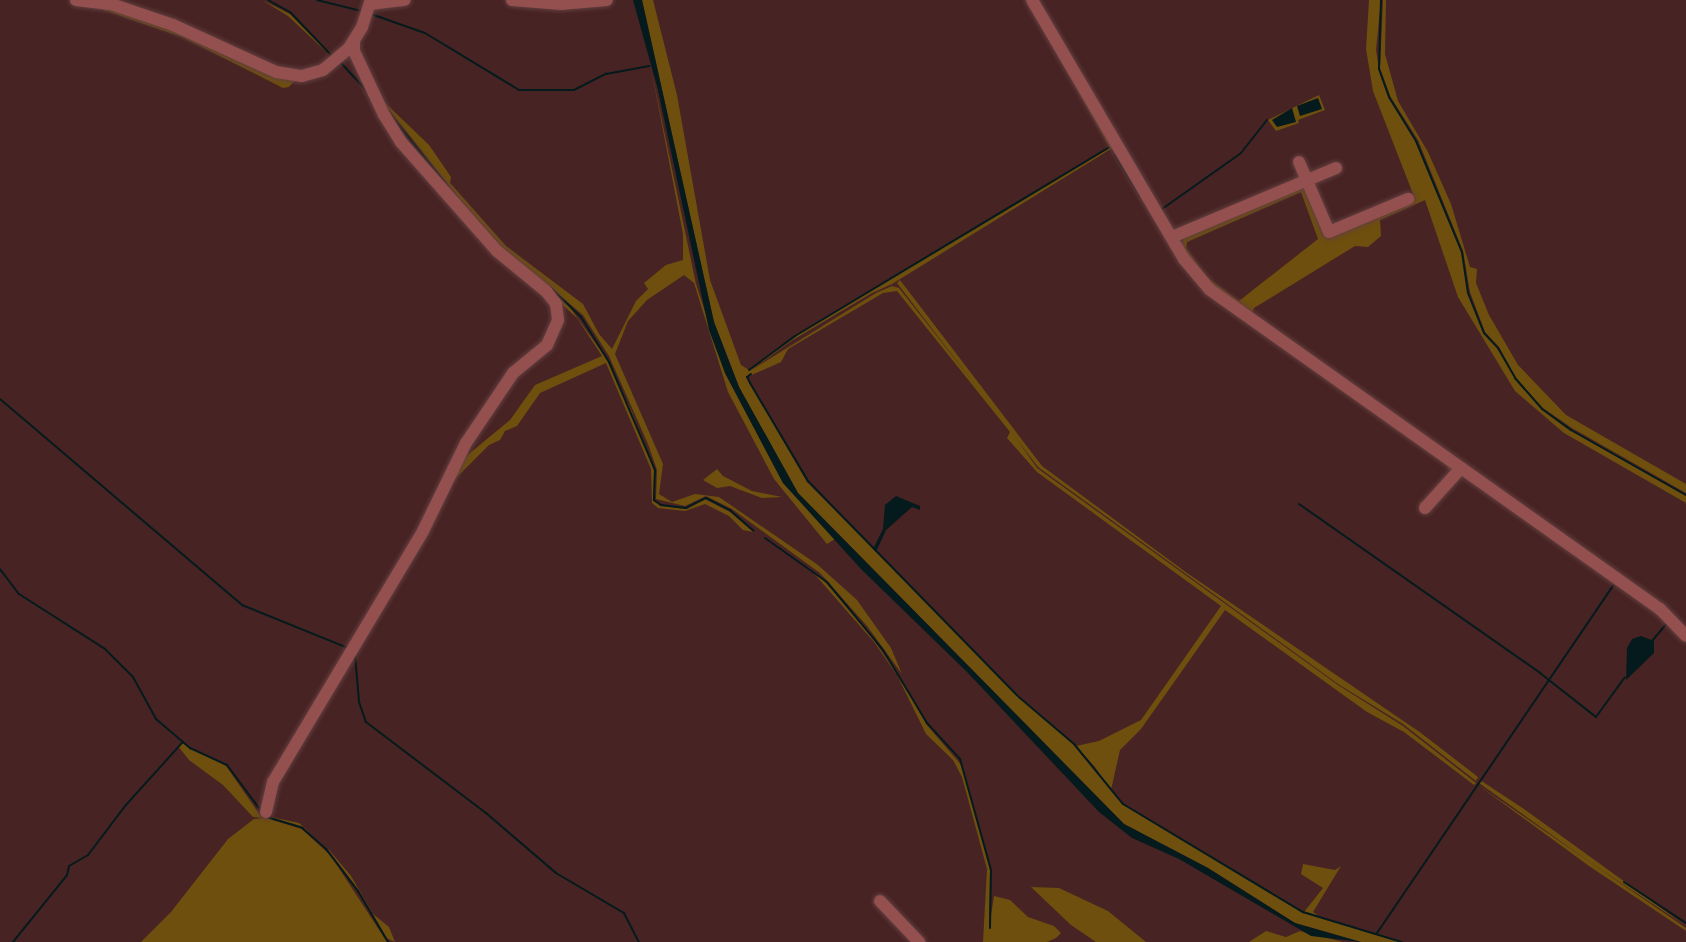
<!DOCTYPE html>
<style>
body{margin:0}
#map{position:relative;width:1686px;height:942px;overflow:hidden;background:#482323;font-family:"Public Sans",sans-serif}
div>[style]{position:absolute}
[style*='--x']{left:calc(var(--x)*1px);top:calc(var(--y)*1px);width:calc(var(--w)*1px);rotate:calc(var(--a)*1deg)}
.green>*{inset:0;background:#6e4f0e}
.water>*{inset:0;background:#041a1c}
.stream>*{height:2px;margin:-1px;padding:0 1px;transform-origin:1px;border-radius:1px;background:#041a1c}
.roads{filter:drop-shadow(0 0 2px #623f3f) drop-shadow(0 0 2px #623f3f)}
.minor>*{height:12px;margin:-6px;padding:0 6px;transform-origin:6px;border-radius:6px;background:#944f4f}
span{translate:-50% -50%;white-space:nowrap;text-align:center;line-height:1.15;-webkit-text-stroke:4.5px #3d191a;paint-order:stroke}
</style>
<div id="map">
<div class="green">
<div style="clip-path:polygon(262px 0,290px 14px,334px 59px,288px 16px)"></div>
<div style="clip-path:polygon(642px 0,653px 0,677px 95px,710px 280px,741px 365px,749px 370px,795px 336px,1110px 148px,1026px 0,1030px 0,1114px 147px,892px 284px,872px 293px,791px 341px,750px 371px,876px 293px,892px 286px,899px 288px,1007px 425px,1037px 468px,1338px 685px,1403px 726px,1476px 783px,1474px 785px,1404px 732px,1367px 712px,1225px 610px,1141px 729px,1120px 750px,1111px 790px,1095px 767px,1076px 746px,1099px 741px,1141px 720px,1221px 606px,1037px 472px,1007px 438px,1010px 432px,897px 291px,883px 293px,788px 349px,781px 362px,747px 377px,807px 482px,1020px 698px,1073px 744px,1122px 804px,1303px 913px,1400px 942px,1361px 942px,1295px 923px,1208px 868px,1124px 824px,798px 493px,739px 387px,714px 322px)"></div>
<div style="clip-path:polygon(evenodd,1369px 0,1381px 0,1376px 50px,1380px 74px,1388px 97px,1416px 141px,1461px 252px,1468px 293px,1484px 333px,1498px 348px,1515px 379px,1542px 409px,1570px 430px,1686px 496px,1686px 503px,1564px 433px,1515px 391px,1458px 297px,1425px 200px,1380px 220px,1381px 236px,1368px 247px,1355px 246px,1254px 308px,1251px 315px,1216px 290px,1180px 247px,1184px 238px,1305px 186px,1331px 236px,1415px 199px,1373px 91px,1366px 49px,1369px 0,1301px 192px,1318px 239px,1239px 301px,1208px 278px,1186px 248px,1187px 242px,1301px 192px)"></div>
<div style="clip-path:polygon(1383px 0,1386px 0,1385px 54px,1398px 101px,1428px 152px,1451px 204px,1470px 267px,1477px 269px,1476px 283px,1489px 315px,1518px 365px,1566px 415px,1686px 484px,1686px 493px,1572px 428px,1543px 408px,1516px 378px,1499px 347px,1485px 332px,1470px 292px,1463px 251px,1418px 140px,1390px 96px,1380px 68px)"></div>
<div style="clip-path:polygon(92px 6px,114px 6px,298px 77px,289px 87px,283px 88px,182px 37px)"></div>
<div style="clip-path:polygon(651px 68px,696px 284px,725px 373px,783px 483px,835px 539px,827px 544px,774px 479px,728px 392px,694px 283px,684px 275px,647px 300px,628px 321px,615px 354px,663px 464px,659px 494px,672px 502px,695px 494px,719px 497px,818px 565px,857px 600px,891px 648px,902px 674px,867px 626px,820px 573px,732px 509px,706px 496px,685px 506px,656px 499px,657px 470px,648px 444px,609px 356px,583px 315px,501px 246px,459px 198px,380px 98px,429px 145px,451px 177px,450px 183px,506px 246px,583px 304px,599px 334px,612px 349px,636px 301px,648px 289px,644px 283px,666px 265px,683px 260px,683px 234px)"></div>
<div style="clip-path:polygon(1319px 95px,1325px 110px,1298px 120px,1299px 123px,1276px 131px,1268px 120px)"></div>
<div style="clip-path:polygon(1154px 215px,1184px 263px,1454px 468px,1423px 507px,1419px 503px,1429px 498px,1450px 471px,1446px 465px,1217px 302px,1193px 280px)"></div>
<div style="clip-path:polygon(499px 248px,569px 306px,606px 358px,632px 412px,654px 471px,653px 501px,661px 506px,686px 509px,699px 500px,705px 499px,730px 512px,753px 532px,743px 530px,729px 516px,705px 504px,685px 511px,658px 508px,652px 503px,651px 469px,606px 363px,540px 393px,517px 426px,505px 431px,500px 440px,489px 445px,448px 486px,458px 463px,510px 420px,535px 385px,602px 356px,577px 318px)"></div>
<div style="clip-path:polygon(900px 280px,1042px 466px,1187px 573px,1421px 733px,1478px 777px,1476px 781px,1403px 724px,1338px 684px,1038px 467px,897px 283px)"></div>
<div style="clip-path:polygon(717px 469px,723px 476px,752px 491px,782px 497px,762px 498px,730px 486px,717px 488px,703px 480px)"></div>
<div style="clip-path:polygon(810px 569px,826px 583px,865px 628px,899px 676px,926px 724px,963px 767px,990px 870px,989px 928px,994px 896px,1010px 900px,1028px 917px,1054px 926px,1061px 933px,1056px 938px,1047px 942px,983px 942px,987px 869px,962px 777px,953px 760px,926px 734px,897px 675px,874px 642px)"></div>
<div style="clip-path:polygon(182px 743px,226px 766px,262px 818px,253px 817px,223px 785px,189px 760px,178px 746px)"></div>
<div style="clip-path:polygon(1480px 780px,1524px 809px,1686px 926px,1591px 863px,1479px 783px)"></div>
<div style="clip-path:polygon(1478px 785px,1686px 928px,1686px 931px,1589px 866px)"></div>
<div style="clip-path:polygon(266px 816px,299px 823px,330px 851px,351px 876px,373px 914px,389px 927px,395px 942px,386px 938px,359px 891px,327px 848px,303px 827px)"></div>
<div style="clip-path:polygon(266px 818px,302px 829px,331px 856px,387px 942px,141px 942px,171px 912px,228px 839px,254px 819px)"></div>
<div style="clip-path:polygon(1303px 864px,1335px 870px,1341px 866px,1313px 912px,1319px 916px,1304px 912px,1323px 888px,1301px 874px)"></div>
<div style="clip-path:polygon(1031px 887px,1059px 888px,1108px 911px,1146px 942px,1096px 942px,1071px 925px)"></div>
<div style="clip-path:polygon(1266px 931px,1286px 937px,1300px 931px,1343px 942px,1249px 942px)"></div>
</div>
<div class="water">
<div style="clip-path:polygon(633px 0,642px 0,714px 322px,739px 387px,798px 493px,1124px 824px,1208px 868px,1295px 923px,1361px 942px,1311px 936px,1179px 859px,1132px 838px,1099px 812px,967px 672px,861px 569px,783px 483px,725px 373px,709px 330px,658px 90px)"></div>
<div style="clip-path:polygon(1318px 98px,1322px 109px,1300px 116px,1297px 106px)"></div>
<div style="clip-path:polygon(1292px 108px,1296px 122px,1277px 127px,1272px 120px)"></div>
<div style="clip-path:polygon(896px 496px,920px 506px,920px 510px,912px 507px,886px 530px,876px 552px,873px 549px,883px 529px,885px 505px)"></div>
<div style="clip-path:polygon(1641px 636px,1654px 641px,1654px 653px,1626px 680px,1627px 648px,1632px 639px)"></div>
</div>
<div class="stream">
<div style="--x:268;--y:0;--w:26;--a:29"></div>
<div style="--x:291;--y:13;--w:59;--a:46.4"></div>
<div style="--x:317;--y:0;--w:45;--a:14"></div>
<div style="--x:1381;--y:0;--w:69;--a:91.7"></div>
<div style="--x:1379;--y:69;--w:30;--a:70"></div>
<div style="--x:1389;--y:97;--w:52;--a:58.5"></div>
<div style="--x:1416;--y:141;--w:120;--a:67.5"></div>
<div style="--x:1462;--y:252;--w:41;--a:81.7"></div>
<div style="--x:1468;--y:293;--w:43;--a:68.2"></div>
<div style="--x:1484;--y:333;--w:21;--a:47"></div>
<div style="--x:1498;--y:348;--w:34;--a:60"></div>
<div style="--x:1515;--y:378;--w:41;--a:48.9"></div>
<div style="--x:1542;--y:409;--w:36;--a:36"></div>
<div style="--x:1571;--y:430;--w:132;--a:29.5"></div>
<div style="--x:371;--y:14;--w:57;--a:19.4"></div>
<div style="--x:425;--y:33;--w:110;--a:31.2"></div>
<div style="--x:519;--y:90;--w:55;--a:0"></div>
<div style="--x:574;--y:90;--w:36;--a:-27"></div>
<div style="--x:606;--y:74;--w:44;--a:-10.5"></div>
<div style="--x:340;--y:62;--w:40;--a:47"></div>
<div style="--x:392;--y:117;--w:83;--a:51.3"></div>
<div style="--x:1115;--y:155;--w:48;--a:58.6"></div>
<div style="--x:1162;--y:209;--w:97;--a:-35.3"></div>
<div style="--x:1241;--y:153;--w:42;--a:-51.8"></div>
<div style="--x:550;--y:287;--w:43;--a:44.1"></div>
<div style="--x:581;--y:317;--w:53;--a:58.1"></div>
<div style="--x:609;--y:362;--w:117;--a:66.9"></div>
<div style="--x:655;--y:470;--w:30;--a:92"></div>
<div style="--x:654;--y:500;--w:9;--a:36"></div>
<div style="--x:661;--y:505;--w:25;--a:7"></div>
<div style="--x:686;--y:508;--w:22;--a:-27"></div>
<div style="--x:706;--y:498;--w:28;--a:27"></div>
<div style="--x:731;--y:511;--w:30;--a:41"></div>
<div style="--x:749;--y:370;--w:57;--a:-36.5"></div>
<div style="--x:795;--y:336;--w:366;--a:-31"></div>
<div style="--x:751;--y:374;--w:5;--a:143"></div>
<div style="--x:747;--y:377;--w:7;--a:63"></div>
<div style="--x:750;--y:383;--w:114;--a:59.4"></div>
<div style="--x:808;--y:481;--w:303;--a:45.7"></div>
<div style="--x:1020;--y:698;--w:71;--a:40.4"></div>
<div style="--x:1074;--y:744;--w:77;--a:50.8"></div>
<div style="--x:1123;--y:804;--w:210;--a:31"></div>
<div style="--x:1303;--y:912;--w:103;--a:16.9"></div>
<div style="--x:0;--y:399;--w:318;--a:40.4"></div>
<div style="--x:242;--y:605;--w:114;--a:22.1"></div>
<div style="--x:1299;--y:504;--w:294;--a:35"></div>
<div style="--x:1540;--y:673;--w:71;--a:38.2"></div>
<div style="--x:1596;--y:717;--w:49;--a:-54.1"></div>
<div style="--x:765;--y:538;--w:76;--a:35.4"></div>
<div style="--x:827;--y:582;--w:88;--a:50.5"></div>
<div style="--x:883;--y:650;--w:85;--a:58.9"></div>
<div style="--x:927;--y:723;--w:49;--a:47.5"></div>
<div style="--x:960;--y:759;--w:115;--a:74.4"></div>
<div style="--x:991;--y:870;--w:58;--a:91"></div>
<div style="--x:0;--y:569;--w:31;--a:53"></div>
<div style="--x:19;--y:594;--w:102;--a:32.6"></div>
<div style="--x:105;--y:649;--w:40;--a:45"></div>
<div style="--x:133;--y:677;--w:48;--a:61.3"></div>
<div style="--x:156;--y:719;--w:45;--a:40.5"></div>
<div style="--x:190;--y:748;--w:41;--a:24.7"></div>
<div style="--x:227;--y:765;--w:57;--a:53.5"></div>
<div style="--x:1652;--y:641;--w:23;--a:-50"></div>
<div style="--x:355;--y:655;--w:47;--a:85.1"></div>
<div style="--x:359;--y:702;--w:21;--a:71"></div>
<div style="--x:366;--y:722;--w:151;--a:37.2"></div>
<div style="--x:486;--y:813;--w:92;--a:40.6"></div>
<div style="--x:556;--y:873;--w:79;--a:30.5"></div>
<div style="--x:624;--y:913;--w:33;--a:63"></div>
<div style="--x:267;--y:817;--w:37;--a:17"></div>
<div style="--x:302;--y:828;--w:32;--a:41"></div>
<div style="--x:326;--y:849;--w:53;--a:52.7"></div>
<div style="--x:358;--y:891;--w:59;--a:59.5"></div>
<div style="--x:1624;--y:882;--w:74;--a:33.5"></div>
<div style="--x:1377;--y:933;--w:420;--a:-55.8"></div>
<div style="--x:13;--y:942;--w:86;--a:-51.1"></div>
<div style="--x:67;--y:875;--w:9;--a:-77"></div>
<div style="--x:69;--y:866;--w:22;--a:-30"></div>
<div style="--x:88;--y:855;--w:61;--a:-52.9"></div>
<div style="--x:125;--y:806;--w:85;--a:-47.9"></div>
</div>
<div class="roads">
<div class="minor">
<div style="--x:76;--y:0;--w:38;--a:7"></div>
<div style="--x:114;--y:5;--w:62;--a:18.7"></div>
<div style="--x:173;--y:25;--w:113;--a:24.5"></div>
<div style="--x:276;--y:72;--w:26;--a:9"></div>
<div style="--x:302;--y:76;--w:22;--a:-16"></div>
<div style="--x:323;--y:70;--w:34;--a:-40"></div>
<div style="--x:349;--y:48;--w:25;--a:-58"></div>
<div style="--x:362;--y:27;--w:28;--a:-72"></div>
<div style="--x:512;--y:0;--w:49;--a:4.7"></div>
<div style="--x:561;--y:4;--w:46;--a:-5"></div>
<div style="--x:1032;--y:0;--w:300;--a:59.6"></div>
<div style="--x:1184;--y:259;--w:39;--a:50"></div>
<div style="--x:1209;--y:289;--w:553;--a:35.36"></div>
<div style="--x:1660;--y:609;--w:37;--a:46"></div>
<div style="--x:370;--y:4;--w:35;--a:-7"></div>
<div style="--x:1299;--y:162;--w:76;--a:66.8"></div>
<div style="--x:1329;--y:232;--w:86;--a:-22.7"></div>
<div style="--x:1172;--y:237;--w:178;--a:-22.8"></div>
<div style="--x:1425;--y:508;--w:54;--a:-48"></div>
<div style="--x:266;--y:812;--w:31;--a:-77"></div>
<div style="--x:273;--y:782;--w:292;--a:-59.1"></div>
<div style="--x:423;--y:531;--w:98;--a:-64"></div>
<div style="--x:466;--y:443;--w:84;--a:-56.1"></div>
<div style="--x:513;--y:373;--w:44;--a:-39.5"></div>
<div style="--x:547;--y:345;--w:27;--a:-66"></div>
<div style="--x:558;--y:320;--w:16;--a:-97"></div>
<div style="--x:556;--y:304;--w:15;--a:-127"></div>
<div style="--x:547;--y:292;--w:65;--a:-140.6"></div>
<div style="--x:497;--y:251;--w:145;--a:-131.4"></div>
<div style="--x:401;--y:142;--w:32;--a:-122"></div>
<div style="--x:384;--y:115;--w:71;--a:-115.1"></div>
<div style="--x:354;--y:51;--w:10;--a:-90"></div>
<div style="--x:880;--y:901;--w:57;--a:46.4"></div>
</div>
</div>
</div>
